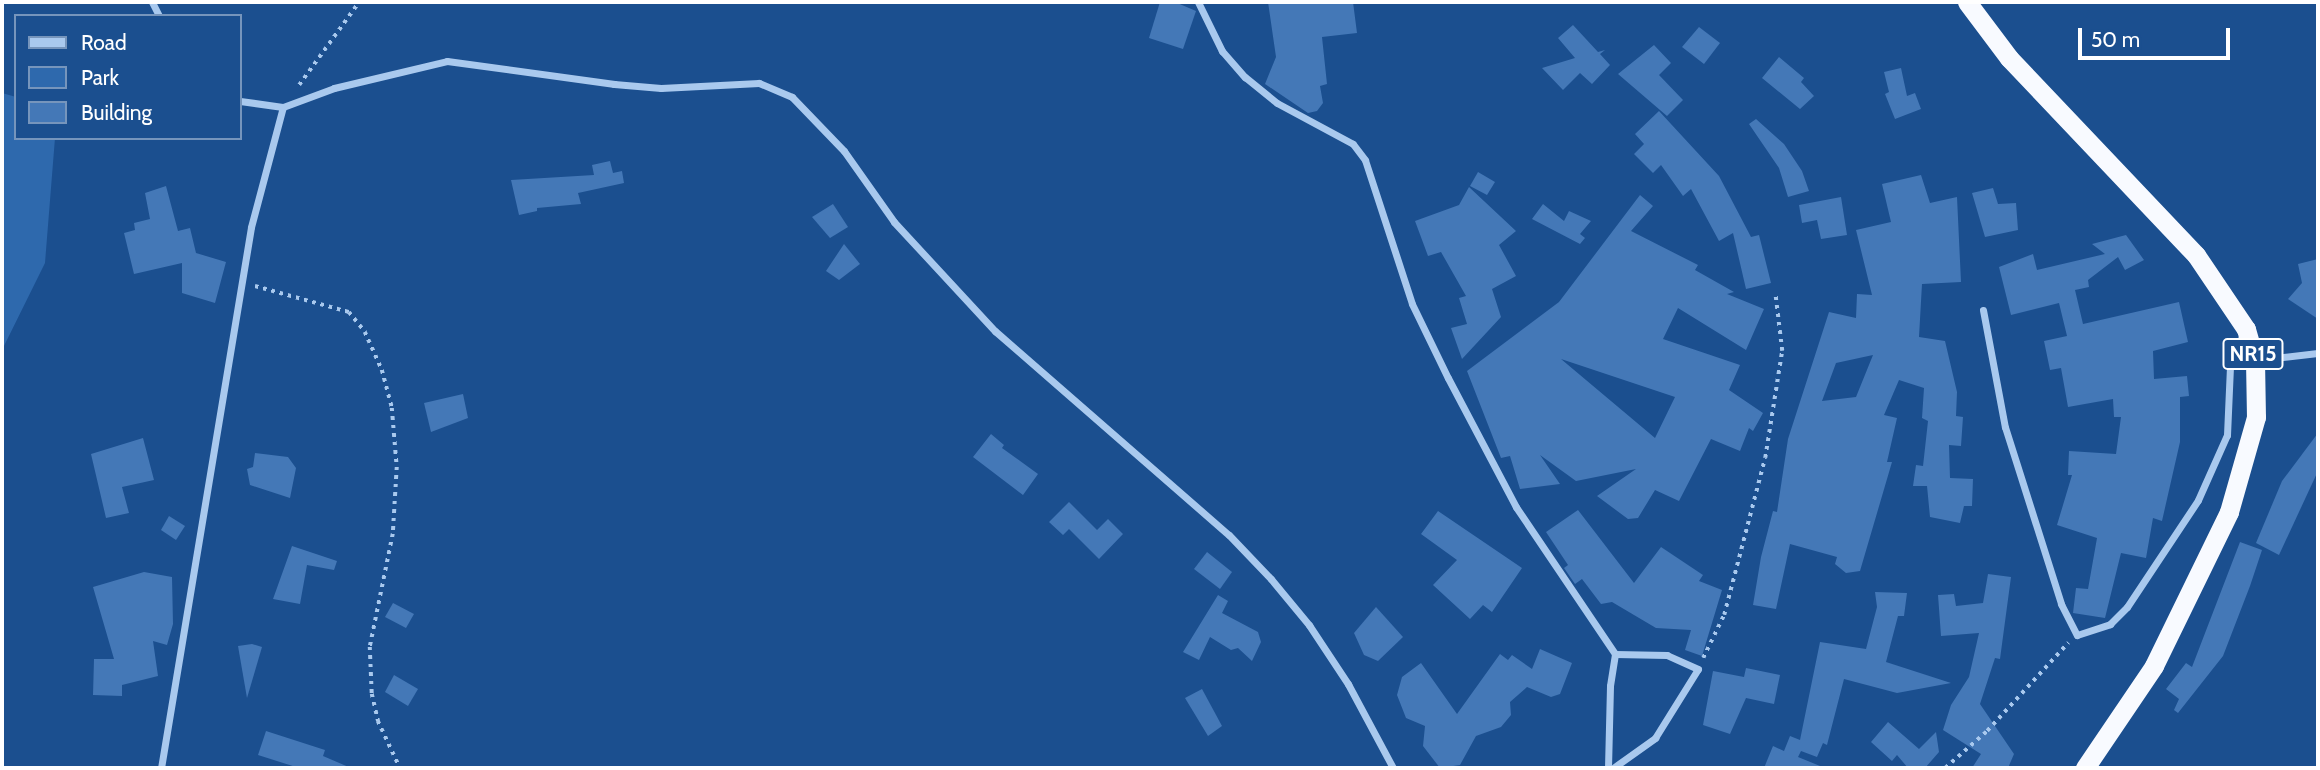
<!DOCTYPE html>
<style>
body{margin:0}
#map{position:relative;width:2320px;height:770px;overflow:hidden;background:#1b4f8f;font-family:Cabin,sans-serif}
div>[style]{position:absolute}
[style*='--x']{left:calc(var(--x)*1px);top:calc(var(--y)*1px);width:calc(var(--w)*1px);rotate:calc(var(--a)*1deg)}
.green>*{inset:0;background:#2e69ad}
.building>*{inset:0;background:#4478b7}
.path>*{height:3.5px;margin-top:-1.75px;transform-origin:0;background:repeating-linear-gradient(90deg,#a9c9ee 0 3.5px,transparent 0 8.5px)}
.minor>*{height:7px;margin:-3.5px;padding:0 3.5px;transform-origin:3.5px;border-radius:3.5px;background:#a9c9ee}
.trunk>*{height:19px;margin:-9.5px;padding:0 9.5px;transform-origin:9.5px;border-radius:9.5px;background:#f8faff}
span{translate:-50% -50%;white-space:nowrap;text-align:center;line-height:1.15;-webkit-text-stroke:7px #1b4f8f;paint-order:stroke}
.shield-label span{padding:2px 5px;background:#1b4f8f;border:2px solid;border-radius:5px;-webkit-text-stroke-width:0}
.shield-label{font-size:21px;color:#fff;font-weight:700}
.frame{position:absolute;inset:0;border:4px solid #fff;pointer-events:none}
.legend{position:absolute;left:14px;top:14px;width:228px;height:126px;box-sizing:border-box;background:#1b4f8f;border:2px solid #7695bc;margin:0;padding:9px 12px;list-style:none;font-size:21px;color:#fff}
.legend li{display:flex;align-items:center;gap:14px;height:35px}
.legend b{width:35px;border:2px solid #7695bc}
.scale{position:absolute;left:2078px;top:28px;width:152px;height:32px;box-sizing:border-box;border:4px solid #fff;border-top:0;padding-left:9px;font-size:21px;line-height:24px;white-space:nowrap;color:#fff;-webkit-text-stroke:5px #1b4f8f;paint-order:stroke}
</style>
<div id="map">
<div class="green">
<div style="clip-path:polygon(2px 93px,16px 97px,16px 138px,55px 138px,45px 263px,2px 350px)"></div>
</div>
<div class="building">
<div style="clip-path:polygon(1160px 2px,1175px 2px,1196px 11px,1183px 49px,1149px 38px)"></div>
<div style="clip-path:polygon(1268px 2px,1353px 2px,1357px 33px,1322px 37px,1327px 84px,1320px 86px,1323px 103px,1317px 111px,1308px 113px,1265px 84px,1276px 57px)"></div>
<div style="clip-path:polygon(1573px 25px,1598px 52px,1605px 50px,1600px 54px,1610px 65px,1592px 84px,1580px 73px,1563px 90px,1542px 68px,1575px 58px,1558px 38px)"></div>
<div style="clip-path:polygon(1699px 27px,1720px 43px,1704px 64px,1682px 47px)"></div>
<div style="clip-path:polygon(1654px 45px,1671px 63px,1659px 75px,1683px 100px,1667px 116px,1618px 74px)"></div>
<div style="clip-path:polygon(1779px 57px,1804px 78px,1801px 82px,1814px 96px,1800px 109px,1762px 78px)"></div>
<div style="clip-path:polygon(1901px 68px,1907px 96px,1915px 93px,1921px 109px,1895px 119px,1885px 94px,1889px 92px,1884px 72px)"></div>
<div style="clip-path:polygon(1659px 111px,1719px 176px,1751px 237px,1759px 235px,1771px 283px,1746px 289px,1733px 233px,1719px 241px,1691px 189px,1683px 196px,1661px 165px,1653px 173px,1634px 154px,1644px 144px,1635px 134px)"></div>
<div style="clip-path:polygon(1756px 119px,1784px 144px,1802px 171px,1809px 191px,1788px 197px,1779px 168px,1749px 124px)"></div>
<div style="clip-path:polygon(610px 161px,613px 173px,622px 171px,624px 183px,578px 193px,581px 204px,537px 208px,537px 211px,519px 215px,511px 180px,594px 175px,592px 165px)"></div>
<div style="clip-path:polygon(1478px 172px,1495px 182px,1487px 195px,1470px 186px)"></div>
<div style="clip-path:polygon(evenodd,1921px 175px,1930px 203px,1957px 197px,1961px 282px,1922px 284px,1919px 337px,1945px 341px,1957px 392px,1956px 416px,1963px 417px,1961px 446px,1949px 445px,1950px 478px,1973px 479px,1972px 506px,1964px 506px,1960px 523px,1930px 517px,1927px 486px,1913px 486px,1916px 465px,1923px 466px,1928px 421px,1922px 418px,1924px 388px,1899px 380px,1884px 415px,1897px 418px,1887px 462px,1892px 462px,1860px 571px,1846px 573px,1835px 564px,1837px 557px,1790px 544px,1776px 609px,1753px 605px,1761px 557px,1773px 511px,1777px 512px,1788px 439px,1829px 312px,1856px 318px,1857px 294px,1872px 295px,1856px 230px,1891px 222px,1882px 184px,1921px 175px,1873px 355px,1856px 397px,1822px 401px,1836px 363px,1873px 355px)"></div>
<div style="clip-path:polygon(166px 186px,178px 231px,190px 228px,196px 253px,226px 262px,215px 303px,182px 293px,182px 263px,134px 274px,124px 233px,135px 230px,134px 223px,150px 219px,145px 193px)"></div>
<div style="clip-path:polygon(1469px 187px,1516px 231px,1499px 245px,1516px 276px,1492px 289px,1501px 317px,1462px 359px,1451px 328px,1467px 324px,1459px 298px,1466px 296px,1441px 252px,1428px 256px,1415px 221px,1459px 205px)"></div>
<div style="clip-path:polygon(1993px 188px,1998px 204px,2016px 203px,2018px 230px,1985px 237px,1972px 193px)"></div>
<div style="clip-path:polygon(evenodd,1640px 195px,1653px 206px,1631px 231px,1698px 265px,1695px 270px,1734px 292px,1727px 294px,1764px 309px,1746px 350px,1678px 308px,1663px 339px,1740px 365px,1729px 390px,1763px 413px,1753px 431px,1749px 428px,1740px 451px,1711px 439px,1679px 501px,1655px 490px,1638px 518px,1628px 519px,1597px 496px,1636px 469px,1576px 481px,1540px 455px,1560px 484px,1520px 489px,1510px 456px,1501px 458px,1467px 371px,1559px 302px,1640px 195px,1561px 359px,1675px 397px,1655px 438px,1561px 359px)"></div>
<div style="clip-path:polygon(1841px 197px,1847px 235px,1821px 239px,1817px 220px,1802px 223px,1799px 205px)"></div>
<div style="clip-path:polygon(833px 204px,848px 227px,830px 238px,812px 217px)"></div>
<div style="clip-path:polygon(1543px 204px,1564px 221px,1569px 211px,1591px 221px,1580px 234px,1585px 238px,1580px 244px,1532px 219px)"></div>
<div style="clip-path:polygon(2126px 235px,2144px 260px,2125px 270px,2118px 257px,2088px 280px,2089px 287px,2075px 290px,2083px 324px,2179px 302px,2188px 342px,2153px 351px,2154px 379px,2187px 376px,2189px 396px,2180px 397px,2180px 442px,2162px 521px,2153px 518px,2146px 558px,2121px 553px,2105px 618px,2073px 613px,2076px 588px,2088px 589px,2097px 538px,2057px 525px,2072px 475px,2068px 475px,2069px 451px,2116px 454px,2121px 417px,2114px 417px,2113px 399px,2068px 407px,2061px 368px,2050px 370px,2044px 341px,2067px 336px,2059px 303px,2011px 315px,1999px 267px,2033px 254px,2037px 270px,2105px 254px,2092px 244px)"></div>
<div style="clip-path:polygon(844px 244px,860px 264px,839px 280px,826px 271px)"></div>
<div style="clip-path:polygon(2318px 259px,2318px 319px,2288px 299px,2302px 283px,2298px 264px)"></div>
<div style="clip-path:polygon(463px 394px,468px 418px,431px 432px,424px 403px)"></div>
<div style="clip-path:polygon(2318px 433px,2318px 471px,2279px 555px,2256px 543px,2282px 481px)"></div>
<div style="clip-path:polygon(991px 434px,1004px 445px,1002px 448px,1038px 474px,1023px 495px,973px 457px)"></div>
<div style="clip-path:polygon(143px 438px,154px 480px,122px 487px,129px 513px,106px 518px,91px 454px)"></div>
<div style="clip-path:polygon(255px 453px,288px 457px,296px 468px,290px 498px,250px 485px,247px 469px,253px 467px)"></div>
<div style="clip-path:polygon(1069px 502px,1097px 530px,1108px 519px,1123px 534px,1099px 559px,1069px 529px,1063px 535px,1049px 522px)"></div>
<div style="clip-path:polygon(1578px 510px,1634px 583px,1661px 547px,1703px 575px,1699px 581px,1722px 590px,1702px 656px,1685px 650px,1691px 630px,1656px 628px,1612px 602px,1601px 604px,1582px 579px,1575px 584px,1564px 568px,1568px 565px,1546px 532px)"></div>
<div style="clip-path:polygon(1438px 511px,1522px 568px,1492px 612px,1483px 605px,1470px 619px,1433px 585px,1457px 560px,1421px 534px)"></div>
<div style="clip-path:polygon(169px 516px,185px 526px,176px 540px,161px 530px)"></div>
<div style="clip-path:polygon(2240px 542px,2262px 550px,2250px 586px,2223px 656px,2178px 713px,2174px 710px,2179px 699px,2166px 689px,2186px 663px,2192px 667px)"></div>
<div style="clip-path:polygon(292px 546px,337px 561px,334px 570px,307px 565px,300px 604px,273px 599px)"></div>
<div style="clip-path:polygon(1207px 552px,1232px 572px,1220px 589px,1194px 569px)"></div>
<div style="clip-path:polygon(144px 572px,172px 577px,173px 624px,167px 645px,153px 641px,158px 676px,122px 685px,122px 696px,93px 695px,94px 659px,114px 659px,93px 587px)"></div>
<div style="clip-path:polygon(1988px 574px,2011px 577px,2000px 659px,1995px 658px,1980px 704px,2014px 754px,2008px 768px,1972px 768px,1981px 754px,1943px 730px,1951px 705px,1969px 677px,1979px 633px,1941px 636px,1938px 595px,1954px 594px,1956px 606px,1983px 603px)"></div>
<div style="clip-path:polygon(1875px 592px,1907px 593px,1904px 616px,1898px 616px,1886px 662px,1951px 683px,1897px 693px,1844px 679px,1827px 745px,1823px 743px,1817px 757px,1801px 751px,1798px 757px,1825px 768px,1764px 768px,1773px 746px,1784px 751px,1790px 736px,1800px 740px,1820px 642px,1866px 649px,1877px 607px)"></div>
<div style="clip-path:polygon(1218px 595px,1228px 601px,1222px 613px,1258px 632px,1261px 642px,1252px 661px,1238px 648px,1231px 650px,1210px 637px,1199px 660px,1183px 652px)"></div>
<div style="clip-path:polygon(393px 603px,414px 614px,406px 628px,385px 617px)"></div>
<div style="clip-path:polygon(1376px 607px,1403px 637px,1378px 661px,1364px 655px,1354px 633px)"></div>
<div style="clip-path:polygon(252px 644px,262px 647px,247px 698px,238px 646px)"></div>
<div style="clip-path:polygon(1540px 649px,1572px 663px,1560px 694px,1551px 697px,1527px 687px,1510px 702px,1511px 715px,1501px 727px,1476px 736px,1460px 765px,1440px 768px,1423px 746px,1425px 726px,1406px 718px,1397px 695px,1402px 677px,1421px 663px,1457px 714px,1500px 654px,1508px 660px,1512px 655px,1532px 669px)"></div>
<div style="clip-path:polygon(1746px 668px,1780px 675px,1774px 704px,1746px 698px,1730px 734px,1703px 725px,1713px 671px,1744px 677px)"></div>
<div style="clip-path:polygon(394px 675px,418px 689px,408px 706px,385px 692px)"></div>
<div style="clip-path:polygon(1202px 689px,1222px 726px,1208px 736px,1185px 698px)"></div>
<div style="clip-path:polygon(1888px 722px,1919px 749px,1936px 732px,1939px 752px,1925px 768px,1908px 768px,1897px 755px,1892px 761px,1871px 742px)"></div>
<div style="clip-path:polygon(266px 731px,325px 750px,323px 756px,351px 768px,299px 768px,258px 755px)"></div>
</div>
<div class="path">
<div style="--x:299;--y:85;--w:102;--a:-54.1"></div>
<div style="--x:255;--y:286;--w:98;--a:15.5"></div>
<div style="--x:349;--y:312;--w:26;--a:51"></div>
<div style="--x:365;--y:332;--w:42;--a:65.9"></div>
<div style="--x:382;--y:370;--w:39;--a:75"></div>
<div style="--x:392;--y:408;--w:59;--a:85.2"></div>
<div style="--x:397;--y:467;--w:67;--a:93.4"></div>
<div style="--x:393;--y:534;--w:115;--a:101.5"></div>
<div style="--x:370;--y:647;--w:47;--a:87.6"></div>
<div style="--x:372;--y:694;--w:28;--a:77"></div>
<div style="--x:378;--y:721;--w:52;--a:64.9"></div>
<div style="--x:1703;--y:658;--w:48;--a:-64"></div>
<div style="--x:1724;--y:615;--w:162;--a:-75.4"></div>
<div style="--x:1765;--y:458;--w:108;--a:-81"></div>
<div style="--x:1782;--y:351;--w:59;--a:-96.8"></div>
<div style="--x:1945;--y:768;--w:56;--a:-41.4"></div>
<div style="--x:1987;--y:731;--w:120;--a:-47.4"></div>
</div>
<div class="minor">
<div style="--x:152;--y:2;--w:16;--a:63"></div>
<div style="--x:1198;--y:2;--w:55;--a:63.9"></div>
<div style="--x:1222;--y:51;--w:35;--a:49"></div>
<div style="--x:1245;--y:77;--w:41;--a:39.1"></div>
<div style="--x:1277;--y:103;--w:86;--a:28.3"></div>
<div style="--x:1353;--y:144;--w:20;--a:53"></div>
<div style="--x:1365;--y:160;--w:151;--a:71.9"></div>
<div style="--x:1412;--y:304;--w:82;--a:64.1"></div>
<div style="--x:1448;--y:378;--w:146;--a:62.2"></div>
<div style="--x:1516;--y:507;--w:177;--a:56"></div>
<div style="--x:1615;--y:654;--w:32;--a:99"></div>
<div style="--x:1610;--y:686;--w:82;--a:91.4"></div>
<div style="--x:240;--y:101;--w:43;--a:7.9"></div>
<div style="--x:283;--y:107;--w:54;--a:-20.4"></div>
<div style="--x:334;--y:88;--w:116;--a:-13.4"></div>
<div style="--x:447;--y:61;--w:169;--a:7.8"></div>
<div style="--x:614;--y:84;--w:47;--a:4.9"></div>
<div style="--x:661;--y:88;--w:98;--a:-2.9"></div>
<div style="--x:759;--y:83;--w:36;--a:23"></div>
<div style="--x:792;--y:97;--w:75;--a:46.1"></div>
<div style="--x:844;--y:151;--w:87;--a:54.8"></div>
<div style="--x:894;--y:222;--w:149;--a:47.2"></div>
<div style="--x:995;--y:331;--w:310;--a:41.1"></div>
<div style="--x:1229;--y:535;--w:61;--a:46.3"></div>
<div style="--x:1271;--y:579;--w:60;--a:50.4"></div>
<div style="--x:1309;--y:625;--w:71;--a:56.5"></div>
<div style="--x:1348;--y:684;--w:95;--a:61.8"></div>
<div style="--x:1983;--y:310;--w:119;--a:79.4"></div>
<div style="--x:2005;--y:427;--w:186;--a:72.4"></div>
<div style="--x:2061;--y:604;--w:35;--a:63"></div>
<div style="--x:2077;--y:635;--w:35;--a:-18"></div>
<div style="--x:2110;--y:624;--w:24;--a:-45"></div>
<div style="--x:2127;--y:607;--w:128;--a:-56.4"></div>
<div style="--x:2198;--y:500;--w:71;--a:-66"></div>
<div style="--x:2227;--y:435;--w:69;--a:-87.5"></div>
<div style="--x:2230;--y:366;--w:35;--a:-68"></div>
<div style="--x:2256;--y:360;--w:62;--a:-6.4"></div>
<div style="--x:161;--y:768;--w:548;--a:-80.55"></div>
<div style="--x:251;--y:227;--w:124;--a:-75.1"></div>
<div style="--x:1613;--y:768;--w:52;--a:-35.5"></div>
<div style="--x:1655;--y:738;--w:81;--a:-58.1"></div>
<div style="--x:1698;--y:669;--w:34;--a:-156"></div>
<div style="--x:1667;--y:655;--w:52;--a:-178.9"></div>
</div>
<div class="trunk">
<div style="--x:1967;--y:2;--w:70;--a:53.1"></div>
<div style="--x:2009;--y:58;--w:272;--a:46.5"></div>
<div style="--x:2196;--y:255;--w:89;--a:56"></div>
<div style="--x:2246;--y:329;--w:32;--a:74"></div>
<div style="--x:2255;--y:360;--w:57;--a:89"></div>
<div style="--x:2256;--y:417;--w:99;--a:105.9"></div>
<div style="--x:2229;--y:512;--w:171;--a:116"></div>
<div style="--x:2154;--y:666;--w:123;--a:124.1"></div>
</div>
<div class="shield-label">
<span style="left:2253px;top:354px">NR15</span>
</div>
<div class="frame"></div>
<ul class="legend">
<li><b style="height:9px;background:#a9c9ee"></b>Road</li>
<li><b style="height:19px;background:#2e69ad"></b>Park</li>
<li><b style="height:19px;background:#4478b7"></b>Building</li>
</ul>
<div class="scale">50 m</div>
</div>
